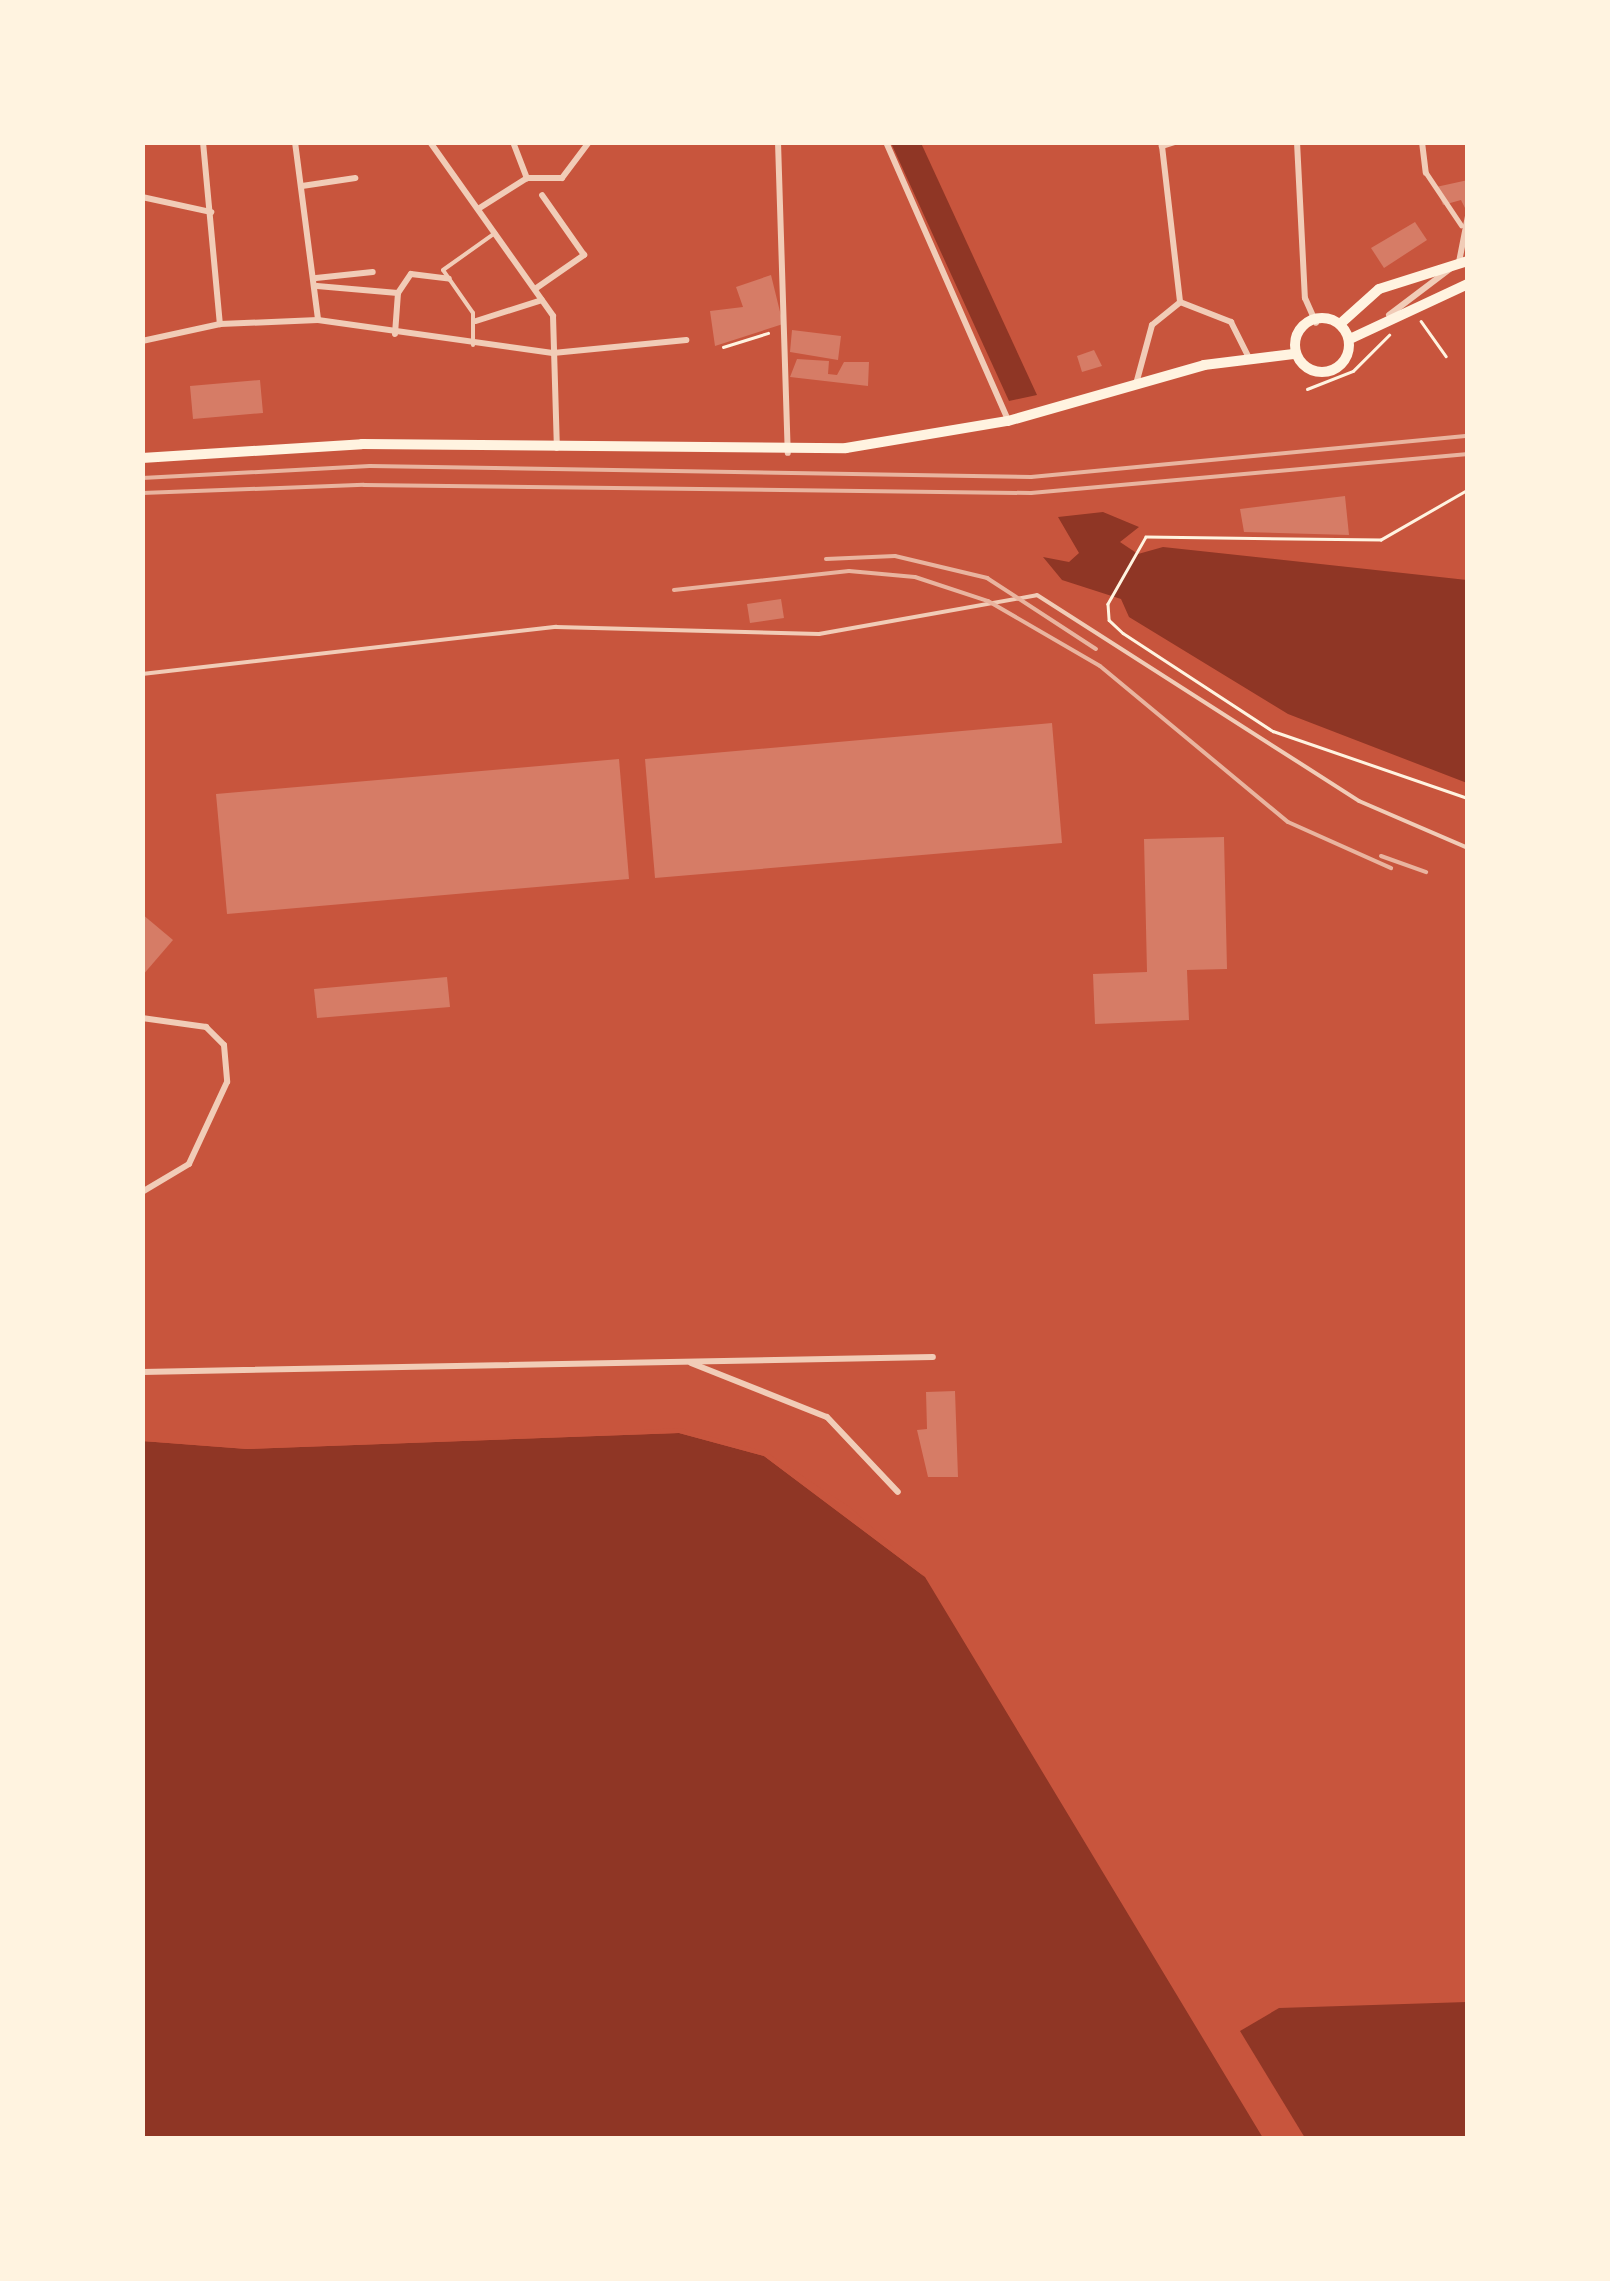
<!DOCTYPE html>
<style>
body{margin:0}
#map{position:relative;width:1610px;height:2281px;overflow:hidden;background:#c8553d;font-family:"Titillium Web",sans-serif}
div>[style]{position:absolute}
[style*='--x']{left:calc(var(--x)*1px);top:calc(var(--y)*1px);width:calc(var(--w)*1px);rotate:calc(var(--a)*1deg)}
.water>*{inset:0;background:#8f3625}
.pier>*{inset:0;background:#c8553d}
.building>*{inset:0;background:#d67c66}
.path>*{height:2.5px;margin:-1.25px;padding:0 1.25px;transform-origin:1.25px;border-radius:1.25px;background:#fff3e0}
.service>*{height:4px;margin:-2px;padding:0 2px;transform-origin:2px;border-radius:2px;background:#f1ccb7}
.pedestrian>*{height:5px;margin:-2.5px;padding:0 2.5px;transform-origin:2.5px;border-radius:2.5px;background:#f1ccb7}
.minor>*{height:6px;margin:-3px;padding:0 3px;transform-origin:3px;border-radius:3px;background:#f1ccb7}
.primary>*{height:10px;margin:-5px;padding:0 5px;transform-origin:5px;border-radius:5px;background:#fff3e0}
.primary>.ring{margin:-5px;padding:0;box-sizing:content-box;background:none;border:10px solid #fff3e0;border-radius:50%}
.rail>*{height:4px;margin:-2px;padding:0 2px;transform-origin:2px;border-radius:2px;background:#e9b49f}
span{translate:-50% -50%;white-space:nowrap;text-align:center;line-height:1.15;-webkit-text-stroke:9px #fff3e0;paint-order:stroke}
.frame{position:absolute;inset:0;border:145px solid #fff3e0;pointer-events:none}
</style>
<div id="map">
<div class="water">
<div style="clip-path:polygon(891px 143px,921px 143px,1037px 395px,1009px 401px)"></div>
<div style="clip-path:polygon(1103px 512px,1139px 527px,1120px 542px,1138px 554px,1163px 547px,1467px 580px,1467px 783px,1288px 714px,1129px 617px,1121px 599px,1062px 580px,1043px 557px,1069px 562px,1079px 553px,1058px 517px)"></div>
<div style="clip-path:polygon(679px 1433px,764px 1456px,925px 1577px,1263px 2138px,143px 2138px,142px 1441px,247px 1449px)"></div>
<div style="clip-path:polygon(1467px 2002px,1467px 2138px,1305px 2138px,1240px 2031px,1279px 2008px)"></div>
</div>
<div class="pier">
<div style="clip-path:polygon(680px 1428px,766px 1452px,851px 1508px,925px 1577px,764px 1456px,679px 1433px,247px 1449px,142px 1441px,447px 1441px)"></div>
</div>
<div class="building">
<div style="clip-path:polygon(1468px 180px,1468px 214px,1461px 200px,1443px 205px,1436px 187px)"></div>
<div style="clip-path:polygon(1415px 222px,1427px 240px,1384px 268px,1371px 248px)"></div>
<div style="clip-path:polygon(771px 275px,783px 324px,715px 346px,710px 311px,743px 307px,736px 287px)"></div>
<div style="clip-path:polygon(792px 330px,841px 336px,838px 360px,790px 352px)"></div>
<div style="clip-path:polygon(1094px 350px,1102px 366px,1082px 372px,1077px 356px)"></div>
<div style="clip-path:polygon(797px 359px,829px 361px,828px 374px,837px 375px,844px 362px,869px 362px,868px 386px,790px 377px)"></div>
<div style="clip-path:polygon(260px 380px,263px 413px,193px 419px,190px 386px)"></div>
<div style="clip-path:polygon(1345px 496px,1349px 535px,1244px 532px,1240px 509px)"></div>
<div style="clip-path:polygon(781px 599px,784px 618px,750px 623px,747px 604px)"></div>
<div style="clip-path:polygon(1052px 723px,1062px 843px,655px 878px,645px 759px)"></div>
<div style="clip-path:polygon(619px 759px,629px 879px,227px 914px,216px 794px)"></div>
<div style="clip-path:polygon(1224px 837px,1227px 969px,1187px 970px,1189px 1020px,1095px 1024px,1093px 974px,1147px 972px,1144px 839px)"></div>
<div style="clip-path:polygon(142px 914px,173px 940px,142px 976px)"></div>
<div style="clip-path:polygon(447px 977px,450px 1007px,317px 1018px,314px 989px)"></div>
<div style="clip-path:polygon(955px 1391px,958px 1477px,928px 1477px,917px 1430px,927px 1429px,926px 1392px)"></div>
</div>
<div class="path">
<div style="--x:1421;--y:321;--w:43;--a:54.5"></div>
<div style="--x:723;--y:347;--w:47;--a:-17.3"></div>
<div style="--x:1307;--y:389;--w:49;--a:-21.4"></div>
<div style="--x:1353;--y:371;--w:51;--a:-45"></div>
<div style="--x:1468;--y:490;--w:100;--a:150.1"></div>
<div style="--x:1381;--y:540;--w:235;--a:-179.3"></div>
<div style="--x:1146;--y:537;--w:77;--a:119.6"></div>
<div style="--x:1108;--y:604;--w:16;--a:86"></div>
<div style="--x:1109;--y:620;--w:19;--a:43"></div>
<div style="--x:1123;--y:633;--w:179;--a:33.2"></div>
<div style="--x:1273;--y:731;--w:206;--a:19"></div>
</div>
<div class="service">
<div style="--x:473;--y:345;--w:32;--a:-90"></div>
<div style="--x:473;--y:313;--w:52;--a:-124.9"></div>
<div style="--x:443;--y:270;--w:64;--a:-35.4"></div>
<div style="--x:142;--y:674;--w:417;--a:-6.5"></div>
<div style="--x:556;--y:627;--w:263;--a:1.5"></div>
<div style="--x:819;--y:634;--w:221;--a:-10.1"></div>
<div style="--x:1037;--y:595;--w:382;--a:32.6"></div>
<div style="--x:1359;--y:801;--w:119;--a:23.3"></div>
</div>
<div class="pedestrian">
<div style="--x:1426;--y:173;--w:63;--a:56.1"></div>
</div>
<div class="minor">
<div style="--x:203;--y:142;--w:183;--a:84.7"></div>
<div style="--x:295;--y:142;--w:179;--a:82.6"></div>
<div style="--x:430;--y:142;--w:213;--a:54.7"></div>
<div style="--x:553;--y:316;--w:132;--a:88.3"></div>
<div style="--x:513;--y:142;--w:39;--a:69"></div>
<div style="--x:778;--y:142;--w:311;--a:88.2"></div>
<div style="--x:886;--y:142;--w:304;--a:66.3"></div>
<div style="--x:1175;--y:142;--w:14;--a:163"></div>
<div style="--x:1162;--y:146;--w:157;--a:83.4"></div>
<div style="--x:1297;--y:142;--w:156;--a:87.1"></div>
<div style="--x:1305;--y:298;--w:27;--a:66"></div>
<div style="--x:1422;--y:142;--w:31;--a:83"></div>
<div style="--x:302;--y:186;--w:54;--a:-8.6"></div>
<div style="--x:142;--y:197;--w:71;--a:12.3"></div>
<div style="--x:478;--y:209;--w:58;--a:-32.3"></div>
<div style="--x:527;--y:178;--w:35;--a:0"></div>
<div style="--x:562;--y:178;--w:45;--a:-53.1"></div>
<div style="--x:316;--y:278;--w:57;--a:-6"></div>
<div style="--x:317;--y:286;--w:81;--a:4.9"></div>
<div style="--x:398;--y:293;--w:41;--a:94.2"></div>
<div style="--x:535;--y:289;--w:60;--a:-34.8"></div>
<div style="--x:584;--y:255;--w:73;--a:-125"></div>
<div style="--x:398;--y:293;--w:23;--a:-56"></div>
<div style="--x:411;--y:274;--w:38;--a:7"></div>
<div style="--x:1389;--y:315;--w:88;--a:-37.1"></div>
<div style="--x:1459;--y:262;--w:47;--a:-78.9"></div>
<div style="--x:476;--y:321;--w:69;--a:-17.7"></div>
<div style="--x:142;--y:341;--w:80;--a:-12.3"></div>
<div style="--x:220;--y:324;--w:98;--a:-2.3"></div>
<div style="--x:318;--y:320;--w:237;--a:8"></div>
<div style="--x:553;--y:353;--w:134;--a:-5.6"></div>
<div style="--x:1136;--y:384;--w:61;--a:-74.8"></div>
<div style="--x:1152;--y:325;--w:36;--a:-39"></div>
<div style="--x:1180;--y:302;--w:55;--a:21.4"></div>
<div style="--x:1231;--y:322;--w:40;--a:63.4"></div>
<div style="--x:142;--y:1018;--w:65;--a:8"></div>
<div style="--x:206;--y:1027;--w:25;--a:45"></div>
<div style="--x:224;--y:1045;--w:37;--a:85"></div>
<div style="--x:227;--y:1082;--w:90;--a:114.9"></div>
<div style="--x:189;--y:1164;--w:55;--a:149.2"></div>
<div style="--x:691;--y:1363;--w:146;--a:21.7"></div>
<div style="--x:827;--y:1417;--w:103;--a:46.6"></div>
<div style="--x:142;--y:1372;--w:791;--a:-1.09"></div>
</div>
<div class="primary">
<div class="ring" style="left:1295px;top:318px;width:44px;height:44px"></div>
<div style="--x:1340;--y:324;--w:52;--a:-41.9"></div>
<div style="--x:1379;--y:289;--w:93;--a:-17.5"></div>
<div style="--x:1352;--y:338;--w:128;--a:-25"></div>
<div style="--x:142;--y:458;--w:220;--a:-3.6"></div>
<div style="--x:362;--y:444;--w:484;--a:0.5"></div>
<div style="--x:846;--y:448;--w:164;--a:-9.5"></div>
<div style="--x:1008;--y:421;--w:204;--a:-15.9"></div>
<div style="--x:1204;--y:365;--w:90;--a:-7"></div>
</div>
<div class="rail">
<div style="--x:142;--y:478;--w:228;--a:-3"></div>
<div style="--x:370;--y:466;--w:661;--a:0.95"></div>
<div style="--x:1031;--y:477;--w:439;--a:-5.4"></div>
<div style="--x:142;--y:493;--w:222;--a:-2.1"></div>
<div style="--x:364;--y:485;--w:667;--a:0.69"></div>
<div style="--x:1031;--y:493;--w:439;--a:-5.1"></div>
<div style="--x:826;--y:559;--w:69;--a:-2.5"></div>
<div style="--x:895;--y:556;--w:95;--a:13.4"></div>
<div style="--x:987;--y:578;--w:130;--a:33.1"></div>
<div style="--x:674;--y:590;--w:176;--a:-6.2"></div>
<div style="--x:849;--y:571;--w:66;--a:5.2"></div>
<div style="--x:915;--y:577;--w:77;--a:18.2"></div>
<div style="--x:988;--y:601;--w:129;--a:30.1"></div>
<div style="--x:1100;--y:666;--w:244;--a:39.7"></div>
<div style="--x:1288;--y:822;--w:113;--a:24.1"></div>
<div style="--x:1381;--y:856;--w:48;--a:19.6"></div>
</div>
<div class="frame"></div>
</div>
